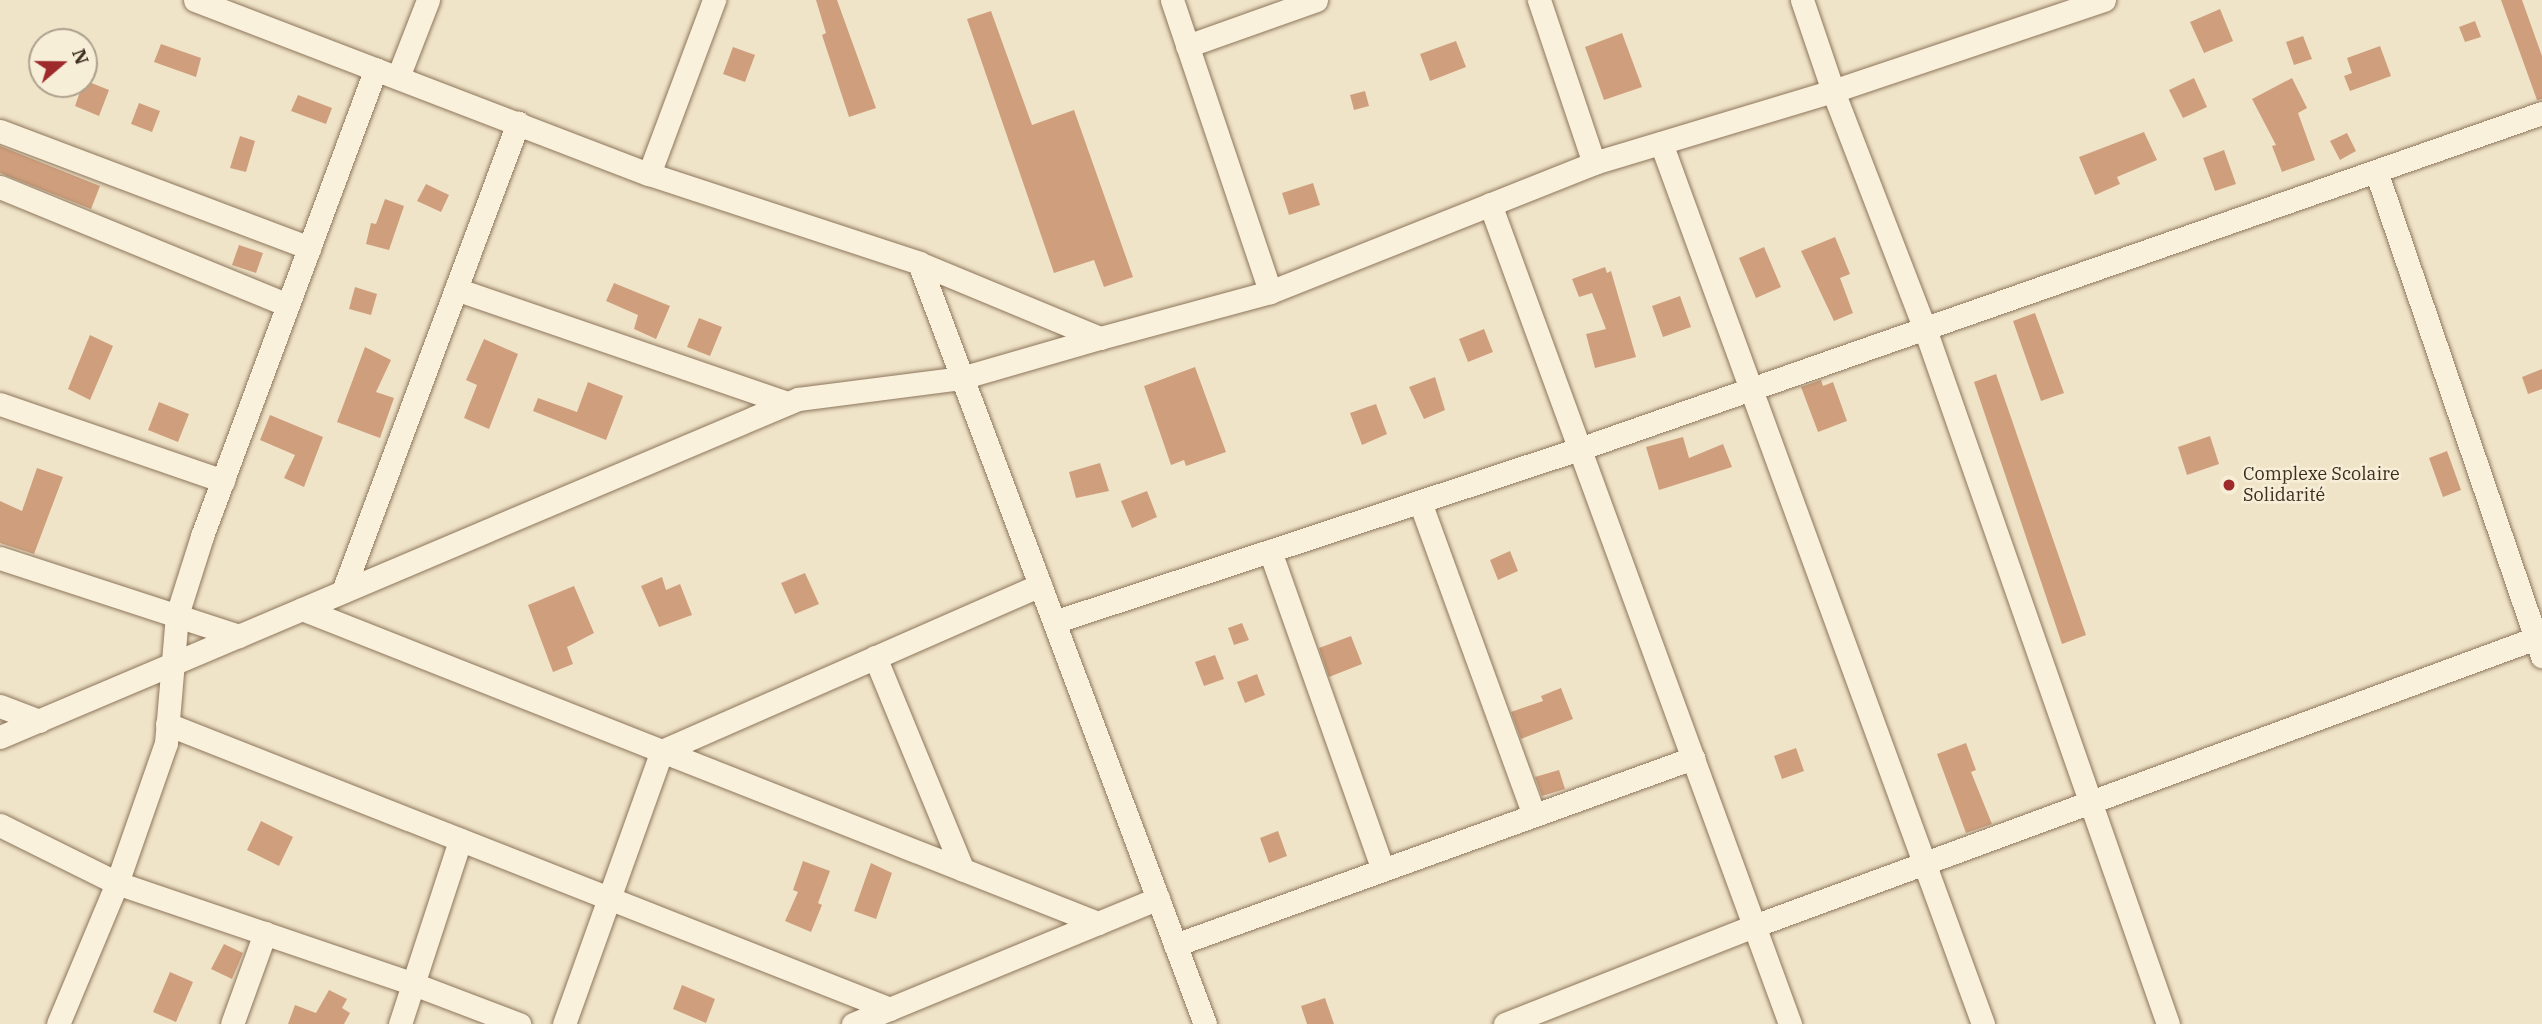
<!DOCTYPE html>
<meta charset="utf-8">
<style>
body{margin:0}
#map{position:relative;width:2542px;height:1024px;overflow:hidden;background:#f0e4c8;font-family:"IBM Plex Serif",serif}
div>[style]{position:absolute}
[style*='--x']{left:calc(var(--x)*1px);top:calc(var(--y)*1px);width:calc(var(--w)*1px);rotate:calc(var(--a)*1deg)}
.building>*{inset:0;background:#cf9f7d}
.roads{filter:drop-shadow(0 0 2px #8d765c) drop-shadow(0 0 2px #8d765c)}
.minor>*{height:23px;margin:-11.5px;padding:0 11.5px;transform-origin:11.5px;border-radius:11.5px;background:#faf1dc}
.dots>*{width:19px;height:19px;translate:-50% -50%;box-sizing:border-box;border:4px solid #f7eed8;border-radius:50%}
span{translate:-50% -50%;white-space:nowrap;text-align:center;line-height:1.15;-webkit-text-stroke:5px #f7eed8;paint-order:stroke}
.poi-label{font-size:18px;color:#3d2e20}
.left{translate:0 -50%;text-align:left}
.north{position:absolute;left:28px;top:28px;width:70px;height:70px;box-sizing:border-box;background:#f7eed8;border:2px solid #ada18e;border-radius:50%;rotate:70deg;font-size:19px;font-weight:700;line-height:28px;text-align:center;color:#3d2e20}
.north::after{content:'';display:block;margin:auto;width:24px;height:32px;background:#9e2a2b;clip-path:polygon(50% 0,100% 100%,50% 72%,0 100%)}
</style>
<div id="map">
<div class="building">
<div style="clip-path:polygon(816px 0,837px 0,876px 108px,849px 117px,822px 35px,826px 33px)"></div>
<div style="clip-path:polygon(2501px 0,2522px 0,2542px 56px,2542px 99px,2537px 100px)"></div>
<div style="clip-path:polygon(2220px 9px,2233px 41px,2204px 53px,2190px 22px)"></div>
<div style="clip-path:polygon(991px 11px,1032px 125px,1074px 110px,1133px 277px,1104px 287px,1094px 260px,1054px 273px,967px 19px)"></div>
<div style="clip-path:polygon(2475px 21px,2481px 37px,2465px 42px,2459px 27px)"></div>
<div style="clip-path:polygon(1622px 33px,1642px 87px,1604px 100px,1585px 47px)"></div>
<div style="clip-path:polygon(2303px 36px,2312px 59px,2294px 65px,2286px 42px)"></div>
<div style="clip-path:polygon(1456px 41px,1466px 67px,1430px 81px,1420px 54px)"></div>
<div style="clip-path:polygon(161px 44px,201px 58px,196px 77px,154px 62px)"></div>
<div style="clip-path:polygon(2380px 46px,2391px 76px,2350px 91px,2344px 76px,2352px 73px,2347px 58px)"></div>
<div style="clip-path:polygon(733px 47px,755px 55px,745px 82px,723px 74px)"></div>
<div style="clip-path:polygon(2194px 78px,2207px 107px,2183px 118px,2169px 90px)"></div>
<div style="clip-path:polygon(2292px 78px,2307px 108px,2298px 113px,2315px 160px,2282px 172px,2272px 146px,2276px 145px,2252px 99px)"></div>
<div style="clip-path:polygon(84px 80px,109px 90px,99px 116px,75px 106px)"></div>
<div style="clip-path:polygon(1365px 91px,1369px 106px,1354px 110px,1350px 95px)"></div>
<div style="clip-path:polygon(298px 95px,332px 108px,326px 124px,291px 111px)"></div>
<div style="clip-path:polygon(139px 103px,160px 111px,152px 132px,131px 124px)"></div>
<div style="clip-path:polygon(2144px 132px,2157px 160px,2117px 177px,2120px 184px,2095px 195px,2079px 157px)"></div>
<div style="clip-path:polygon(2347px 133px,2356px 151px,2340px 160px,2330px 141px)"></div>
<div style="clip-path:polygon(240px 136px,255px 141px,246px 172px,230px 168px)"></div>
<div style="clip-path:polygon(0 146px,100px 186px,91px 209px,0 173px)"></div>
<div style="clip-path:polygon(2224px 150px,2236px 184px,2215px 191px,2203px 158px)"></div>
<div style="clip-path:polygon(1313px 183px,1320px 205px,1289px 215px,1282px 193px)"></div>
<div style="clip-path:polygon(426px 184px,449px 195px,441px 212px,417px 201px)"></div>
<div style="clip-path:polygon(385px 199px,404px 206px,389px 250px,366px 244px,371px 223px,376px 224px)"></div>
<div style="clip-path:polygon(1835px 237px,1850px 274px,1840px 278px,1853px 313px,1834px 321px,1801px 251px)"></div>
<div style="clip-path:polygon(239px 245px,263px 253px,256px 273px,232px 265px)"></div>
<div style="clip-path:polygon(1764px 247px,1781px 287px,1756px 298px,1739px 258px)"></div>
<div style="clip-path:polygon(1605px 267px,1607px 273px,1611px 271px,1636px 357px,1595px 368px,1586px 334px,1606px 329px,1592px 293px,1579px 297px,1572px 279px)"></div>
<div style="clip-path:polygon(614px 283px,670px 306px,656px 339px,634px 329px,638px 315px,606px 301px)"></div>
<div style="clip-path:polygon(355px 287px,377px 294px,371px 315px,349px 309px)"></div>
<div style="clip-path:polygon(1680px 296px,1691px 327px,1663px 337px,1652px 306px)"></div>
<div style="clip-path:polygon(2035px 313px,2064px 393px,2041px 401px,2013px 321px)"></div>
<div style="clip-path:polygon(699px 318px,722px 327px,710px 356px,687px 347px)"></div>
<div style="clip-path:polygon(1484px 329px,1493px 352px,1468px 362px,1459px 339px)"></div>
<div style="clip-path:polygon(90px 335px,113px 346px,90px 400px,68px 389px)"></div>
<div style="clip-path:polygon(484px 339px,518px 354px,489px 429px,464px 418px,477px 385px,466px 380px)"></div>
<div style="clip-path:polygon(365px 347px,391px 360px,376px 392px,394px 398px,380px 438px,337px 422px)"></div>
<div style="clip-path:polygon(1195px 367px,1226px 452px,1186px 466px,1184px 460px,1171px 465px,1144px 386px)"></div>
<div style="clip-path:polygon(2542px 369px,2542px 389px,2528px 394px,2522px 377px)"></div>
<div style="clip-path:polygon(1996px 374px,2086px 635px,2062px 644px,1974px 382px)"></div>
<div style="clip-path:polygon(1435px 377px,1445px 410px,1424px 419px,1409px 387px)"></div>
<div style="clip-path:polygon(1821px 380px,1823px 386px,1833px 382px,1847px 421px,1818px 432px,1801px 387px)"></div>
<div style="clip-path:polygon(588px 382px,623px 396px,606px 440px,533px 411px,538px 398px,577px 412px)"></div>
<div style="clip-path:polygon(159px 402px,189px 414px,178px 442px,148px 430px)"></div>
<div style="clip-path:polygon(1376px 404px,1387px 434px,1362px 445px,1350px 413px)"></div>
<div style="clip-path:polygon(270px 415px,323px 437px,304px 487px,284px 478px,295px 455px,260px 440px)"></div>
<div style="clip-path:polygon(2210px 436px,2219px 464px,2187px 475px,2178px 447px)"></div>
<div style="clip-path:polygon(1683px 437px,1689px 458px,1723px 444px,1732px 467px,1659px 490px,1646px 447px)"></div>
<div style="clip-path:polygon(2447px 451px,2461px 490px,2443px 497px,2429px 458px)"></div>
<div style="clip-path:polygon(1100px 463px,1109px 491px,1076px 498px,1069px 472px)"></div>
<div style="clip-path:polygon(37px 468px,63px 477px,34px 554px,0 543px,0 501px,22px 511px)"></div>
<div style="clip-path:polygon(1147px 491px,1157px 517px,1132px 528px,1121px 501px)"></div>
<div style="clip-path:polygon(1510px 551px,1518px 571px,1498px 580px,1490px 560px)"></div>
<div style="clip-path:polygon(805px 573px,819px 604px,795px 614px,781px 583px)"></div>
<div style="clip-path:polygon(662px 577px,666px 590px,680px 584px,692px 615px,659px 627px,641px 586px)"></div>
<div style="clip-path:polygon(574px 586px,594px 633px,567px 647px,573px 664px,553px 672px,528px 605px)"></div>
<div style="clip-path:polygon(1242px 623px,1249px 640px,1234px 645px,1228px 628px)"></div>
<div style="clip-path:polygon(1351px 636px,1362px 664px,1329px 677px,1319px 648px)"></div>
<div style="clip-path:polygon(1215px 655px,1224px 679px,1204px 686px,1195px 662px)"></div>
<div style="clip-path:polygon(1257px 674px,1265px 695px,1245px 703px,1237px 682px)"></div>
<div style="clip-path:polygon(1561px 688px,1573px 719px,1521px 739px,1511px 712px,1543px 701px,1541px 696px)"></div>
<div style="clip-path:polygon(1966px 743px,1976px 770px,1971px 772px,1992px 824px,1966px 833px,1937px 754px)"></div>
<div style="clip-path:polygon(1796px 748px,1804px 771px,1782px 779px,1774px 756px)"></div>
<div style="clip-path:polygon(1559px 770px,1565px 789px,1542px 796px,1535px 777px)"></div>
<div style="clip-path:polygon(261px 821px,293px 837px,279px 866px,247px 850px)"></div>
<div style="clip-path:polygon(1278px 831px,1287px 856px,1269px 863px,1260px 838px)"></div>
<div style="clip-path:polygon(803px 861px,830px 871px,818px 903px,822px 905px,811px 932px,785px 921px,798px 892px,793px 890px)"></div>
<div style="clip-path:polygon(871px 863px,892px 873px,876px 919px,854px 911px)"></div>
<div style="clip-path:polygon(224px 944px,243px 953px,232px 979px,211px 969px)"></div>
<div style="clip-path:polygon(170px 972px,193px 982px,176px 1022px,153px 1012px)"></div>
<div style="clip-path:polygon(682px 985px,715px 999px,706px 1023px,673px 1009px)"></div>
<div style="clip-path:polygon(329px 990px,347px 999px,342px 1008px,350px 1013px,344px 1024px,288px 1024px,295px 1005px,316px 1013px)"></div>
<div style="clip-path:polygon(1325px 998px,1334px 1024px,1307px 1024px,1301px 1006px)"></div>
</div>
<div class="roads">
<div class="minor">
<div style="--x:195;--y:0;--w:486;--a:21"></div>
<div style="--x:649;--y:174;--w:284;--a:18.2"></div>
<div style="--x:919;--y:263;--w:196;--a:22.5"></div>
<div style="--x:1100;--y:338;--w:176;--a:-15.1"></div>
<div style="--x:1270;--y:292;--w:349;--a:-21.7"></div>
<div style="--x:1594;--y:163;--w:250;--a:-16.8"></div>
<div style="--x:1833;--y:91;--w:286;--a:-18.6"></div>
<div style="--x:1172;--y:0;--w:308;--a:71.4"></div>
<div style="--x:1539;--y:0;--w:172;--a:71.4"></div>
<div style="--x:1802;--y:0;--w:96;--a:71.2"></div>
<div style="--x:1833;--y:91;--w:255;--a:68.9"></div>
<div style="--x:1925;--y:329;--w:736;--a:70.73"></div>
<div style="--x:1187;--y:46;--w:137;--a:-19.6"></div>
<div style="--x:398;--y:77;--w:83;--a:-68.7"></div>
<div style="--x:0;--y:131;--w:331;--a:20.7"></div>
<div style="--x:1661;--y:143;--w:938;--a:69.92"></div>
<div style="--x:2376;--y:171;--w:513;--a:71.11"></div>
<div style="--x:649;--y:174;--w:186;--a:-69.5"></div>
<div style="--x:0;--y:187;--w:311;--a:22.3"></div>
<div style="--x:1490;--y:204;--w:873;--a:69.9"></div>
<div style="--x:919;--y:263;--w:813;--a:69.4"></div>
<div style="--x:456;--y:289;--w:350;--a:19"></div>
<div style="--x:0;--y:404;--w:236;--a:19"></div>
<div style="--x:1420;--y:502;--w:333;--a:70"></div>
<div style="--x:1270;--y:551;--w:338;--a:70.5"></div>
<div style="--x:0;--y:558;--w:251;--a:18.1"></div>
<div style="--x:343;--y:591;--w:500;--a:-69.5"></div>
<div style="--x:302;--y:609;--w:856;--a:21.53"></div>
<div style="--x:1054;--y:622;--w:556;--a:-18.24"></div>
<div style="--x:1582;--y:448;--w:1017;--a:-19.24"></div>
<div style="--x:875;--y:657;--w:230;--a:67.6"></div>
<div style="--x:0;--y:706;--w:42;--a:21"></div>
<div style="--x:167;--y:724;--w:777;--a:21.51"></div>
<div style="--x:0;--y:737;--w:867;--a:-22.96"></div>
<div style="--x:798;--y:399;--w:164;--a:-7.3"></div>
<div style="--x:961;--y:378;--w:145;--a:-16.1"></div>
<div style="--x:0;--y:825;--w:131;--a:26.4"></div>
<div style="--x:117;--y:883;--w:311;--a:18.8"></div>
<div style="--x:411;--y:983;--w:116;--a:20.8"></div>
<div style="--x:1175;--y:945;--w:551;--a:-19.85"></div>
<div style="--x:58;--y:1024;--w:153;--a:-67.3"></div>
<div style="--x:117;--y:883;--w:148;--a:-70.7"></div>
<div style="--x:166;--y:743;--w:128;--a:-85.1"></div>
<div style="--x:177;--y:615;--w:83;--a:-72.4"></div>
<div style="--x:202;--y:536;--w:498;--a:-69.6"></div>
<div style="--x:232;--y:1024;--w:97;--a:-70.1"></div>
<div style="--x:400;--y:1024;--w:194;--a:-71.9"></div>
<div style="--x:564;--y:1024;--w:290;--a:-70.3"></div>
<div style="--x:662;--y:751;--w:413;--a:-23.7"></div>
<div style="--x:853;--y:1024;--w:330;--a:-22.4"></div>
<div style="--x:1505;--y:1024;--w:268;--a:-21.5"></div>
<div style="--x:1754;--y:926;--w:833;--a:-20.22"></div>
</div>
</div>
<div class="dots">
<div style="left:2229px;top:485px;background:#9e2a2b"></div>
</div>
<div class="poi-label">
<span class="left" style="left:2243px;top:485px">Complexe Scolaire<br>Solidarité</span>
</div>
<div class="north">N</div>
</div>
